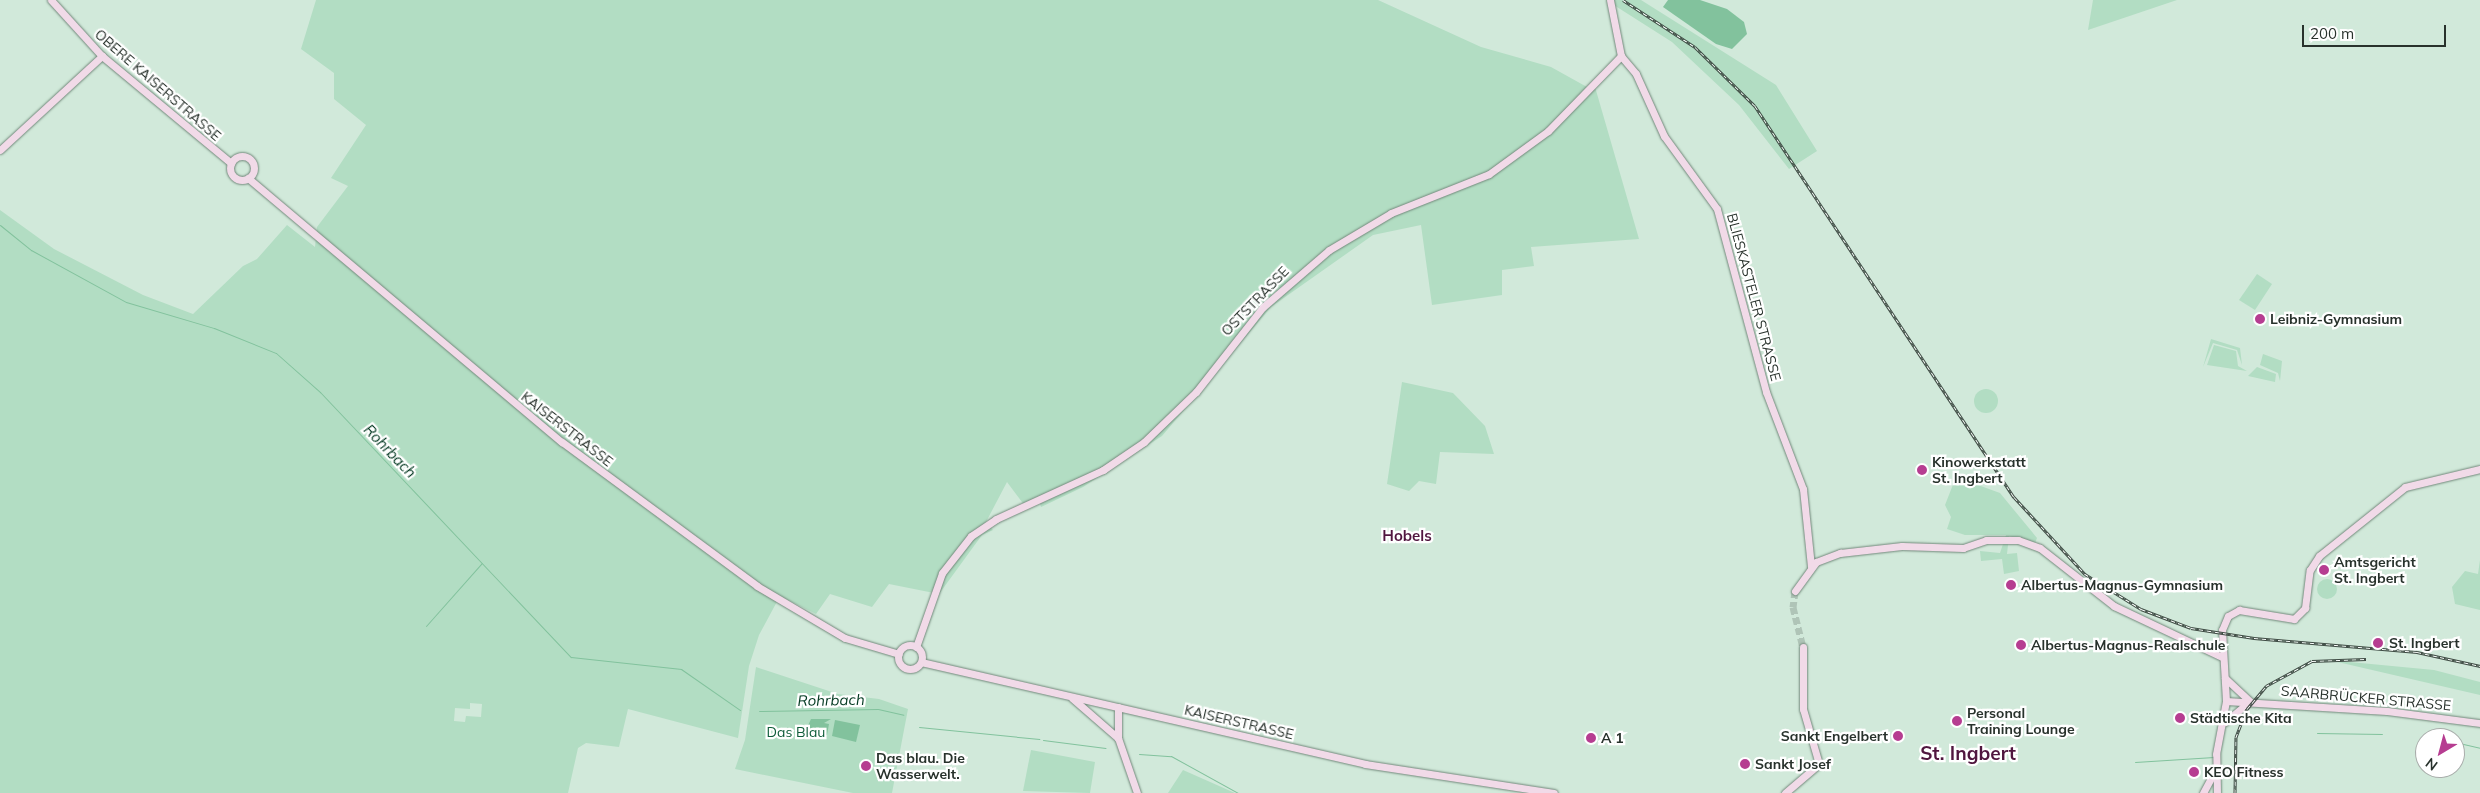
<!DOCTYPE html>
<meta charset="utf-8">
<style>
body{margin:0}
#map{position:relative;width:2480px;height:793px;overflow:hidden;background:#d1e9da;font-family:Mulish,sans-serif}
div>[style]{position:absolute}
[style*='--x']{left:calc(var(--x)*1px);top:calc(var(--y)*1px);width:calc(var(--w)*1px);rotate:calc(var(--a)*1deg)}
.green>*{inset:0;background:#b2ddc3}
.round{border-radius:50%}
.water>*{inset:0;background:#82c29d}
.stream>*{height:1px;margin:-0.5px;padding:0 0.5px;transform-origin:0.5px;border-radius:0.5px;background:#82c29d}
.secondary-tunnel>*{height:7px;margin-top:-3.5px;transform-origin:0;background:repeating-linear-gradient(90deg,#afc4b7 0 7px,transparent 0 10.5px)}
.roads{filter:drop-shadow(0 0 1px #71887a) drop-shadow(0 0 1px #71887a)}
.secondary>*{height:7px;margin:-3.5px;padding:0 3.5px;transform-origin:3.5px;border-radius:3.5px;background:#f1dae8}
.secondary>.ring{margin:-3.5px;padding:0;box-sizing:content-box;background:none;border:7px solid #f1dae8;border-radius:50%}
.rail>*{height:3px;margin-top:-1.5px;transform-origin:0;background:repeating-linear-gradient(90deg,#fff 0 4px,#3e4a43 0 8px);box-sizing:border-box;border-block:1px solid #3e4a43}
.dots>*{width:14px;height:14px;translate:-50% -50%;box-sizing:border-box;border:2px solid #fff;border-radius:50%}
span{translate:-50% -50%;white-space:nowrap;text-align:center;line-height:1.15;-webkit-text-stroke:4.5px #fff;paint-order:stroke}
.street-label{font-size:14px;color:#28322c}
.poi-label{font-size:14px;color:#28322c;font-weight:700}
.left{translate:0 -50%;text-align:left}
.right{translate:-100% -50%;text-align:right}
.park-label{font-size:14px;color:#0e5c39}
.water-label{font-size:15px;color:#043a22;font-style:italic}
.neighbourhood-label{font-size:15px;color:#50163f;font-weight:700}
.district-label{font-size:19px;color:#50163f;font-weight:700}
.north{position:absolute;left:2415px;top:728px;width:50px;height:50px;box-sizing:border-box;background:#fff;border:1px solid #a9adab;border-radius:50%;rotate:217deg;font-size:14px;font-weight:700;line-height:20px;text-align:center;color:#28322c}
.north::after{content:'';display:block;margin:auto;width:18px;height:22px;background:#b63d91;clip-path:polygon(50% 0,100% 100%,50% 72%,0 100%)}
.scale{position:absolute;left:2302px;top:25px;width:144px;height:22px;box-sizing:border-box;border:2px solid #28322c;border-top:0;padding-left:6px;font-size:15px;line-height:18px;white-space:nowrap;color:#28322c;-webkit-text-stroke:4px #fff;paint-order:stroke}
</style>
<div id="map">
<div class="green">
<div style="clip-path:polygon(evenodd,316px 0,1378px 0,1481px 47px,1551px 67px,1587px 87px,1593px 80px,1639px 239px,1531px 247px,1534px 266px,1502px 270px,1502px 295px,1432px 305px,1421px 225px,1373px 235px,1271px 307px,1162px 436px,1083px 487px,1041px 507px,1039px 500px,1025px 506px,1007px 482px,986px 522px,993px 530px,982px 535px,939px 594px,889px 584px,872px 607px,830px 594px,816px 614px,780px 596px,759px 635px,749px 666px,738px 738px,628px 709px,619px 747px,586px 743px,578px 748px,568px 793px,0 793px,0 210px,54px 249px,143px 295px,193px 314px,243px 266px,257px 259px,287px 225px,315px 247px,317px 227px,348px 186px,331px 178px,366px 125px,334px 99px,334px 73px,301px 49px,316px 0,470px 703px,482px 704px,481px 717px,466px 716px,465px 722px,454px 721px,455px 708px,470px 709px,470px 703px)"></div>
<div style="clip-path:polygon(1606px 0,1641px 0,1776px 85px,1817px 151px,1789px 169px,1739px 105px,1672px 42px)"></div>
<div style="clip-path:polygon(2093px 0,2177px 0,2088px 30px)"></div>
<div style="clip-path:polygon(2257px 274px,2272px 284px,2255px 310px,2239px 300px)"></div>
<div style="clip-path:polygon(2211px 339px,2240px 348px,2242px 365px,2237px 350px,2213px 343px,2203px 367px)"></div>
<div style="clip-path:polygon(2214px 345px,2236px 351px,2238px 366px,2247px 371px,2207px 365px)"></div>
<div style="clip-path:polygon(2263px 354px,2282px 361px,2280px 381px,2278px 373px,2260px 365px)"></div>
<div style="clip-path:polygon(2257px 367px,2276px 374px,2275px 382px,2248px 376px)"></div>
<div style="clip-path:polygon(1402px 382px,1453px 393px,1485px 426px,1494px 454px,1440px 452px,1436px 484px,1419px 481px,1409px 491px,1387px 484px)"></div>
<div class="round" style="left:1974px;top:389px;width:24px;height:24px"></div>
<div style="clip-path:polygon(1956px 477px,2000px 493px,2037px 538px,2035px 543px,2009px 536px,2007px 554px,2017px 553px,2019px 571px,2004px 574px,2002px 559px,1981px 561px,1980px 551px,2000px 553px,2006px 535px,1965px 535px,1947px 529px,1951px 517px,1945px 505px)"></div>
<div style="clip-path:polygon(2480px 560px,2480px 610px,2455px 604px,2452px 587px,2465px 571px,2478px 574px)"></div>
<div class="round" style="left:2317px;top:579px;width:20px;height:20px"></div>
<div style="clip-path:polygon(2329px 660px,2434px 670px,2480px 682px,2480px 695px)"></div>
<div style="clip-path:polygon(756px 667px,838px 694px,879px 699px,908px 709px,892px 793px,853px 793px,735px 769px,745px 740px)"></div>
<div style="clip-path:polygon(1031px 750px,1095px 762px,1090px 793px,1023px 791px)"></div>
<div style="clip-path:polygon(1183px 770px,1235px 793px,1168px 793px)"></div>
</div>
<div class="water">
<div style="clip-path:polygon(1668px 0,1700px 0,1727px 9px,1744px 22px,1747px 34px,1732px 49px,1716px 44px,1663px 7px)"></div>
<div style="clip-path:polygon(811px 719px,831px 719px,824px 723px,829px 724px,827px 735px,806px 730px)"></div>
<div style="clip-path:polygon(835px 720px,860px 725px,856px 742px,832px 736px)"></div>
</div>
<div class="stream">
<div style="--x:0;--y:225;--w:40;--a:39"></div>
<div style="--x:31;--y:250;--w:108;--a:28.7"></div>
<div style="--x:126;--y:302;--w:92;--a:16.5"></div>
<div style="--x:214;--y:328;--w:67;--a:22"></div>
<div style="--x:276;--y:353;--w:59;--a:41.6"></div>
<div style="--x:320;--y:392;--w:365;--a:46.6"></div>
<div style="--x:571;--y:657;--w:111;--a:6.2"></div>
<div style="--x:681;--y:669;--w:72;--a:34.8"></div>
<div style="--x:426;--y:626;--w:84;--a:-48.4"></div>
<div style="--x:759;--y:711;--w:119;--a:-1"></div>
<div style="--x:878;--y:709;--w:26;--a:13"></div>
<div style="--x:919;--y:727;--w:121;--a:5.7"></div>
<div style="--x:2317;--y:733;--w:65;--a:0.9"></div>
<div style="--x:1043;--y:740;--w:63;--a:7.4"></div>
<div style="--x:2459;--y:743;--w:22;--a:13"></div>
<div style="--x:1139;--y:754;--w:32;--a:4"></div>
<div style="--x:1171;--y:756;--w:77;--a:28.9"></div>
<div style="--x:2135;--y:762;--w:79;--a:-3.6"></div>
</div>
<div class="secondary-tunnel">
<div style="--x:1795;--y:591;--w:16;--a:97"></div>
<div style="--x:1793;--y:607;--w:41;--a:76"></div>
</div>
<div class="roads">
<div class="secondary">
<div style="--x:51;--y:0;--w:76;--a:47.7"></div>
<div style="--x:102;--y:56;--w:168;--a:39.7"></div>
<div style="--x:1621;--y:56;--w:23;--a:50"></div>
<div style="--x:1636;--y:74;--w:68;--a:65.7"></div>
<div style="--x:1664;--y:136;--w:90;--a:54"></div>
<div style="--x:1717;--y:209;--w:189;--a:75"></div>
<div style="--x:1766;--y:392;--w:104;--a:69.1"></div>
<div style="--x:1803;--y:489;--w:78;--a:84.1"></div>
<div style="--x:0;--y:150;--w:139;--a:-42.7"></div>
<div class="ring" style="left:230px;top:156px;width:17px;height:17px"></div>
<div style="--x:248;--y:178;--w:410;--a:40.1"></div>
<div style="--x:562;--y:442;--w:242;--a:36.4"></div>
<div style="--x:757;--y:586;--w:102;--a:30.6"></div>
<div style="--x:845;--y:638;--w:56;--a:16.5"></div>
<div style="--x:1795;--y:591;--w:36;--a:-54"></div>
<div style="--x:1816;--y:562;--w:26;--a:-21"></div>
<div style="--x:1840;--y:553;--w:62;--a:-6.4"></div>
<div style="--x:1902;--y:546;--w:61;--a:1.9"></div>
<div style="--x:1963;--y:548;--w:24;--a:-19"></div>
<div style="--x:1986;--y:540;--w:32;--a:0"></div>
<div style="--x:2018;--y:540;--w:23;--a:20"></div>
<div style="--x:2040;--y:548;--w:94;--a:38.1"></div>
<div style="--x:2114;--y:606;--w:119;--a:25.3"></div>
<div class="ring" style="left:898px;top:645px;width:17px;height:17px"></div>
<div style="--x:916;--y:647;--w:78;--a:-70.6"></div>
<div style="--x:942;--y:573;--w:47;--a:-51.9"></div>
<div style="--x:971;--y:536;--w:30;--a:-34"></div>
<div style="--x:996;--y:519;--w:118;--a:-24.6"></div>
<div style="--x:1103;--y:470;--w:50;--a:-34.3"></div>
<div style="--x:1144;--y:442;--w:72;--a:-43.9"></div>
<div style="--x:1196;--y:392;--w:108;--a:-51.8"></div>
<div style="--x:1263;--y:307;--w:87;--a:-40.8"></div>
<div style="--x:1329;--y:250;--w:72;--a:-30.8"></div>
<div style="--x:1391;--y:213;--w:105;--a:-21.7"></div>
<div style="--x:1489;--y:174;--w:73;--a:-36.1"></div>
<div style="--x:1548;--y:131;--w:105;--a:-45.8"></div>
<div style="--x:1621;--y:56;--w:57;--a:-101.1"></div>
<div style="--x:921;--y:662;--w:456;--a:12.9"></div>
<div style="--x:1365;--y:764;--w:191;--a:8.7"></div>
<div style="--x:2225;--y:678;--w:34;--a:43"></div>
<div style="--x:1072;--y:698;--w:61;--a:41"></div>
<div style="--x:2226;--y:701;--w:161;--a:3.6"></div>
<div style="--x:2387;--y:711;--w:94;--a:7.4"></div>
<div style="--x:1118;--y:707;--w:31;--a:90"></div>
<div style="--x:1118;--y:738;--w:58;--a:70.9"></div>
<div style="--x:2225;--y:722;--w:31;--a:-40"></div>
<div style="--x:1785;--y:793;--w:45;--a:-40.5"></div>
<div style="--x:1819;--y:764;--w:57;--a:-106.2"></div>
<div style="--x:1803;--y:709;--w:62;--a:-90"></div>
<div style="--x:2203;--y:793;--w:24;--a:-62"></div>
<div style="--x:2217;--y:793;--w:39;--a:-91"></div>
<div style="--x:2216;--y:754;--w:54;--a:-79.3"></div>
<div style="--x:2226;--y:701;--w:71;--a:-93.2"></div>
<div style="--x:2222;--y:630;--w:15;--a:-67"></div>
<div style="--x:2228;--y:616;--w:13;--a:-29"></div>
<div style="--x:2239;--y:610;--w:56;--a:9.3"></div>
<div style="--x:2294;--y:619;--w:16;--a:-45"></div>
<div style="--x:2305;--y:608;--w:38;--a:-83"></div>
<div style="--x:2310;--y:570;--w:17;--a:-57"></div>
<div style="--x:2319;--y:556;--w:110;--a:-38.7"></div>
<div style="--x:2405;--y:487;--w:77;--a:-13.5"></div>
</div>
</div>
<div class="rail">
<div style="--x:1623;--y:0;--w:86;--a:33.1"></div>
<div style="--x:1695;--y:47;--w:84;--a:44.5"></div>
<div style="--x:1755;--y:106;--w:469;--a:56.5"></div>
<div style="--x:2014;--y:497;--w:105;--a:47.3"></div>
<div style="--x:2085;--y:574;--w:66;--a:32"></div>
<div style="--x:2141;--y:609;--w:53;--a:20.8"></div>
<div style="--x:2191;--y:628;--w:64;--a:9"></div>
<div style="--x:2254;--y:638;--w:164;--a:4.9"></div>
<div style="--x:2417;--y:652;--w:65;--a:12.5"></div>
<div style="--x:2235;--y:793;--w:56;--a:-89"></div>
<div style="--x:2236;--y:737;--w:30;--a:-69"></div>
<div style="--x:2247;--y:709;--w:30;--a:-50"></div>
<div style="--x:2266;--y:686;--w:52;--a:-28.5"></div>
<div style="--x:2312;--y:661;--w:54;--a:-2.1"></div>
</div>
<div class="dots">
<div style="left:2260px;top:319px;background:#b63d91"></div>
<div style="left:1922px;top:470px;background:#b63d91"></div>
<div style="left:2324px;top:570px;background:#b63d91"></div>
<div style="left:2011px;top:585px;background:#b63d91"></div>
<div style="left:2378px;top:643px;background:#b63d91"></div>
<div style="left:2021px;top:645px;background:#b63d91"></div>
<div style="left:2180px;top:718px;background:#b63d91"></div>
<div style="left:1957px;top:721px;background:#b63d91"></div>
<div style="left:1898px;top:736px;background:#b63d91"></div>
<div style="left:1591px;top:738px;background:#b63d91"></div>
<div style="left:1745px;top:764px;background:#b63d91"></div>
<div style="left:866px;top:766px;background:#b63d91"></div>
<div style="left:2194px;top:772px;background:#b63d91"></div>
</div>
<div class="street-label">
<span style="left:158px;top:85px;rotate:41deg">OBERE KAISERSTRASSE</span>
<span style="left:1754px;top:297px;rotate:75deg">BLIESKASTELER STRASSE</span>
<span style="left:1255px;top:301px;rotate:-46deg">OSTSTRASSE</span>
<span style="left:567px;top:429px;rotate:38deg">KAISERSTRASSE</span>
<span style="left:2366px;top:698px;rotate:5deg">SAARBRÜCKER STRASSE</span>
<span style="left:1239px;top:722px;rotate:13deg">KAISERSTRASSE</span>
</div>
<div class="poi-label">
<span class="left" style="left:2270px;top:319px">Leibniz-Gymnasium</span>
<span class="left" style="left:1932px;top:470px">Kinowerkstatt<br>St. Ingbert</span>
<span class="left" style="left:2334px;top:570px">Amtsgericht<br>St. Ingbert</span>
<span class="left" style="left:2021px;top:585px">Albertus-Magnus-Gymnasium</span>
<span class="left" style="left:2389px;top:643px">St. Ingbert</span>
<span class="left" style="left:2031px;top:645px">Albertus-Magnus-Realschule</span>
<span class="left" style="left:1967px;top:721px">Personal<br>Training Lounge</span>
<span class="left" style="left:2190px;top:718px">Städtische Kita</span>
<span class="right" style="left:1888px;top:736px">Sankt Engelbert</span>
<span class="left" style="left:1601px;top:738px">A 1</span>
<span class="left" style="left:876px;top:766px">Das blau. Die<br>Wasserwelt.</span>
<span class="left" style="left:1755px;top:764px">Sankt Josef</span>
<span class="left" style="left:2204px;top:772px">KEO Fitness</span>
</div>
<div class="park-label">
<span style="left:796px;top:732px">Das Blau</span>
</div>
<div class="water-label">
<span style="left:390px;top:451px;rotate:46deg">Rohrbach</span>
<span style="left:831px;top:700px;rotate:-1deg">Rohrbach</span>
</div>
<div class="neighbourhood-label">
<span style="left:1407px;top:536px">Hobels</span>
</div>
<div class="district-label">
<span style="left:1968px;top:754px">St. Ingbert</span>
</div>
<div class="north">N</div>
<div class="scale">200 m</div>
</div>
